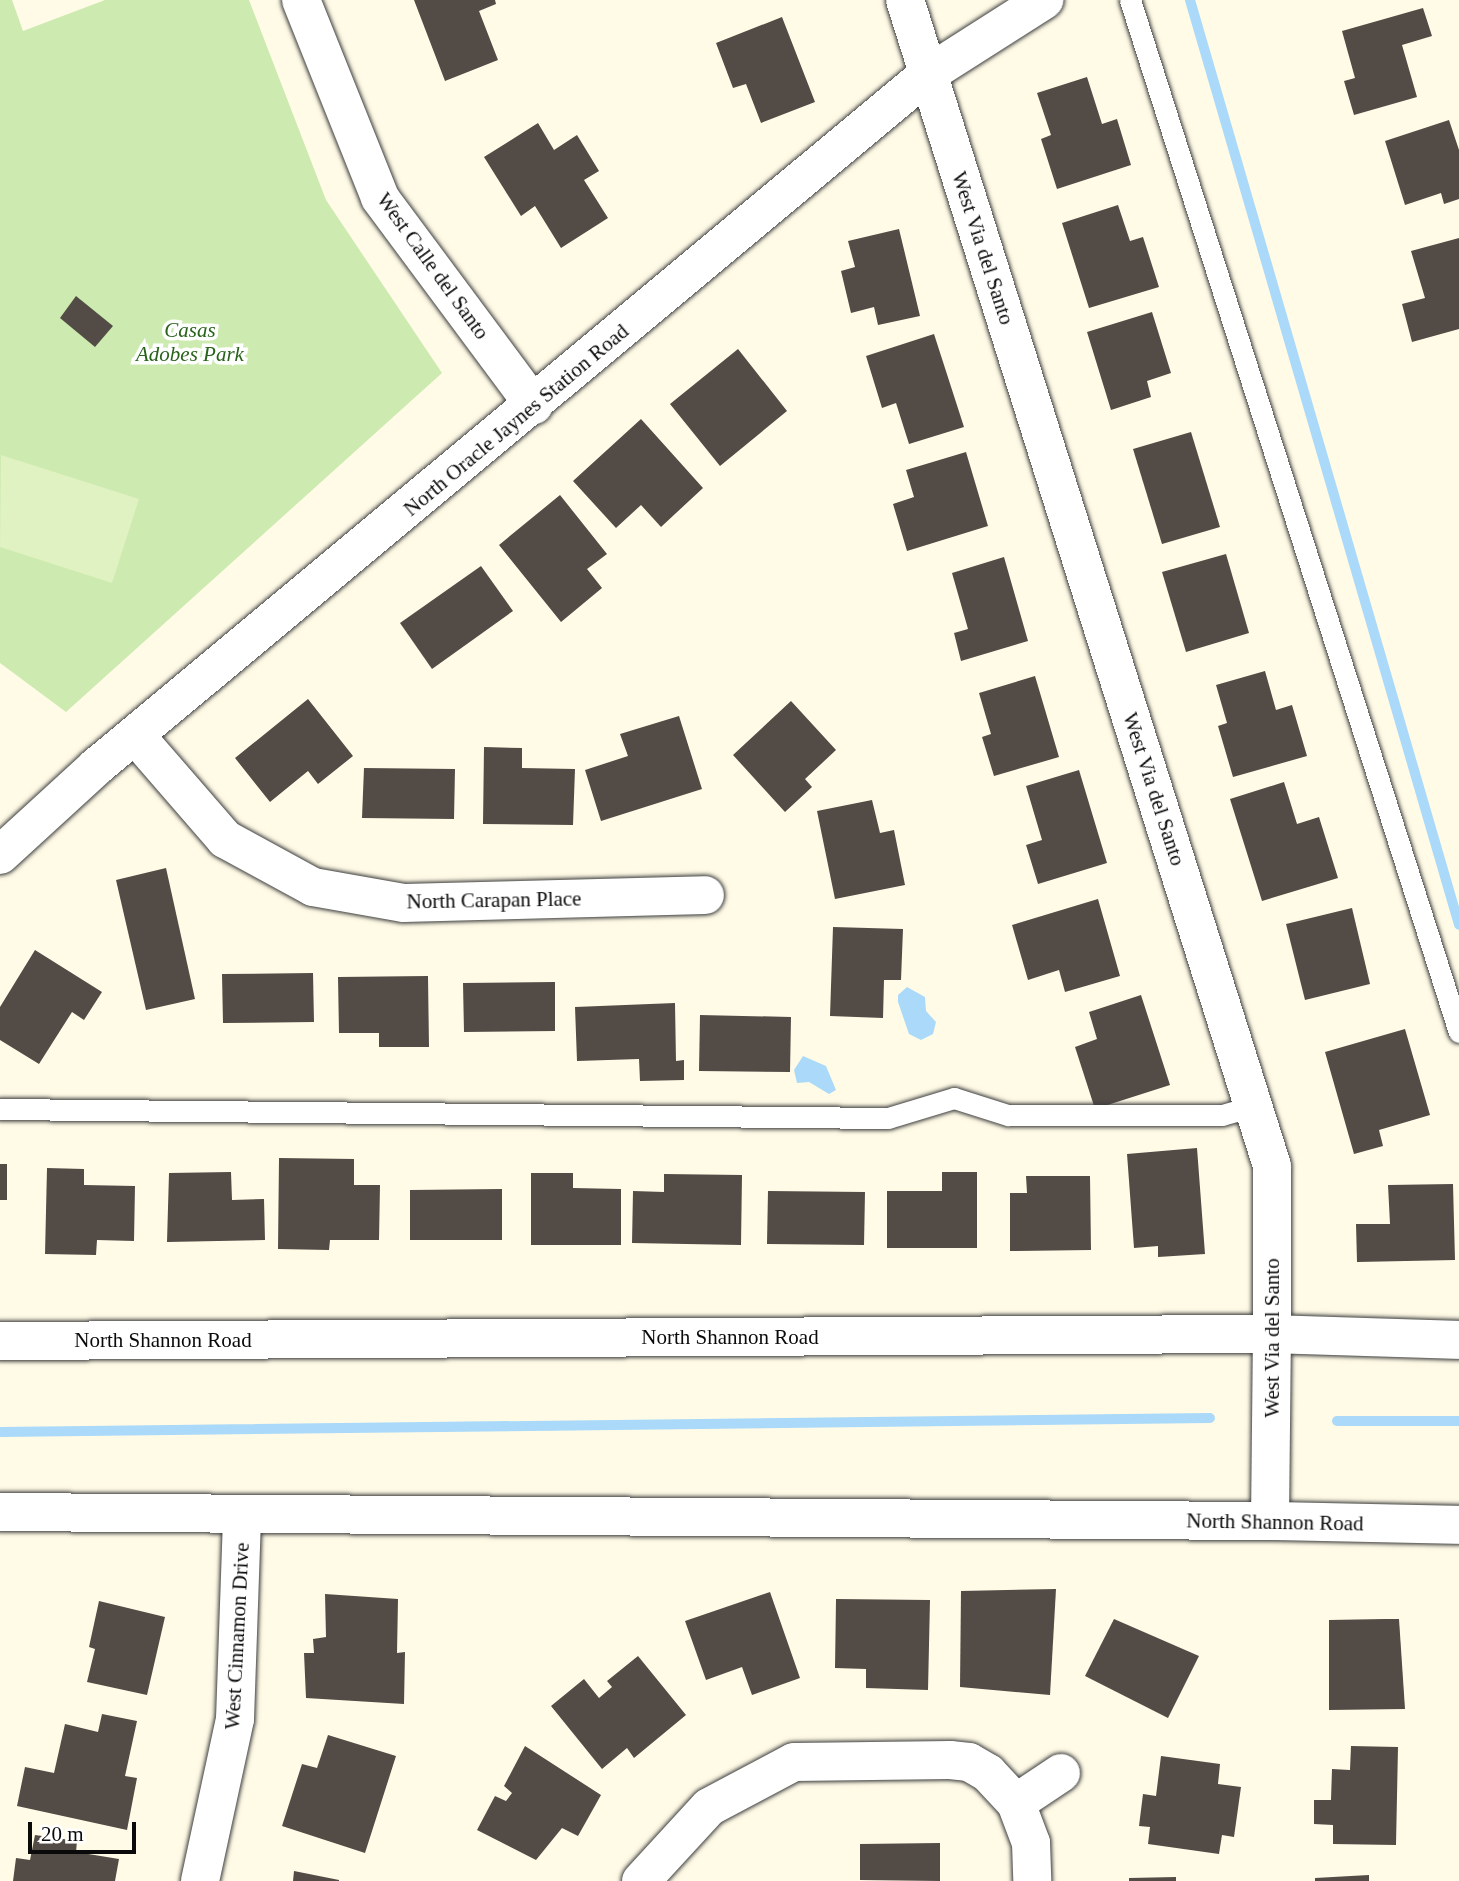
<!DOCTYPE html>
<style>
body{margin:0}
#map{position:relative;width:1459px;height:1881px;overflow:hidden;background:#fffbe7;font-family:"Times New Roman",serif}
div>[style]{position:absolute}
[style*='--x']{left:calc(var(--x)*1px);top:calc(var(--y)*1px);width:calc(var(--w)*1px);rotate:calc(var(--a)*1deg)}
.green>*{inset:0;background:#cdeab0}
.pitch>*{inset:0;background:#e0f1c2}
.water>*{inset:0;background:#aad9f9}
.stream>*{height:10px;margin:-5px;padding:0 5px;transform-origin:5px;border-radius:5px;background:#aad9f9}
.building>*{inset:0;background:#534b46}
.roads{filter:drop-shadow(0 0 2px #3d3d3d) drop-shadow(0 0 2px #3d3d3d)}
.service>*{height:21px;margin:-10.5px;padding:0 10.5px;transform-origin:10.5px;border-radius:10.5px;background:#fff}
.minor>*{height:38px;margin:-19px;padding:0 19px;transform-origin:19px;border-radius:19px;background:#fff}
.tertiary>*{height:38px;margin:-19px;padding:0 19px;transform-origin:19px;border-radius:19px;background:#fff}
span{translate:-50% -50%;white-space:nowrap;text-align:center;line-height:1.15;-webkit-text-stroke:7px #fff;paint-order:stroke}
.street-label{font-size:21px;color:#0a0a0a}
.park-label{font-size:21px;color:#276319;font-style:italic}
.scale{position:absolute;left:28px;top:1822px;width:108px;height:32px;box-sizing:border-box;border:4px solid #0a0a0a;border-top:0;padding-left:9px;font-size:21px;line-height:24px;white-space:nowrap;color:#0a0a0a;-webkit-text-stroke:5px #fff;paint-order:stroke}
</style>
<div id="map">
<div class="green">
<div style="clip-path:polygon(0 0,12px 0,23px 31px,105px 0,249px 0,326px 200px,442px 373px,66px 712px,0 663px)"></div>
</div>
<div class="pitch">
<div style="clip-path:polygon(1px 455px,139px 499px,112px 583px,0 547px)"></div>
</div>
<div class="water">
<div style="clip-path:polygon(907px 987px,925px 997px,926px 1011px,936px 1022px,933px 1034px,921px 1040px,909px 1034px,898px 1002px,898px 995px)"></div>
<div style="clip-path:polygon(803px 1056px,826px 1066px,836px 1090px,829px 1094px,809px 1082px,797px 1083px,794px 1070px)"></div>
</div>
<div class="stream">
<div style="--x:1190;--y:0;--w:963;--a:73.78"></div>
<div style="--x:1337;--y:1421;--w:122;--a:0"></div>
<div style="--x:0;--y:1432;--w:1210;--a:-0.66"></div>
</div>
<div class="building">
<div style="clip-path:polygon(414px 0,495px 0,496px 4px,479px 11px,498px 60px,445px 81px)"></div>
<div style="clip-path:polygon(1423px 8px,1432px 36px,1402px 45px,1417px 97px,1354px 115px,1344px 81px,1355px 78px,1342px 31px)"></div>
<div style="clip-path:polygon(782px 17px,815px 102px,761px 123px,746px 84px,733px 88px,716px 43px)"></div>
<div style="clip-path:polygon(1087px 77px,1102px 124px,1117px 119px,1131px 165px,1057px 189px,1041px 139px,1051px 135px,1037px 93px)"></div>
<div style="clip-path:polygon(1449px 120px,1459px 150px,1459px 199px,1444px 204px,1441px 193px,1405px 205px,1385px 141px)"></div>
<div style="clip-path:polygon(538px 123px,554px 150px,577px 135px,599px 171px,584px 180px,608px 218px,561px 248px,535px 206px,521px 216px,484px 157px)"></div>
<div style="clip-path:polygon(1118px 205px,1130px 241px,1143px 237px,1159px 287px,1089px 308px,1062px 223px)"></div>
<div style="clip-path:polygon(899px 229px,920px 316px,878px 325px,874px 307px,851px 313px,841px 271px,855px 267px,848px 241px)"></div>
<div style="clip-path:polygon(1459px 238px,1459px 329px,1412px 342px,1402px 304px,1425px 298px,1411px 251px)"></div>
<div style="clip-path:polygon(76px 296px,113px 326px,95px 347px,60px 318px)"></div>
<div style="clip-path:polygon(1152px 312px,1171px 373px,1147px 381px,1151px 397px,1111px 410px,1087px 332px)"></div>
<div style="clip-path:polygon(934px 334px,964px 427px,909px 444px,896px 403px,882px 408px,866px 356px)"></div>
<div style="clip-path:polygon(738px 349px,787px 411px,720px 466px,670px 404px)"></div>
<div style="clip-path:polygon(641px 419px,703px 488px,661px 527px,641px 505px,616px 528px,573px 481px)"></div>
<div style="clip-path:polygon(1191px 432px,1220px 527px,1162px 544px,1133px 449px)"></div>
<div style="clip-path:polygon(966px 452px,988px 526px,907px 551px,893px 504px,914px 497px,906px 470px)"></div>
<div style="clip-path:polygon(560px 495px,607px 554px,587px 569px,602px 588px,561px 622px,499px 545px)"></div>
<div style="clip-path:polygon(1226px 554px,1249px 633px,1186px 652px,1162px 572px)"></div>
<div style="clip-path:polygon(1004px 557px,1028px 641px,961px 661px,954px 633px,968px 629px,952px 573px)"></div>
<div style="clip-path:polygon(481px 566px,513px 611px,432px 669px,400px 623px)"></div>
<div style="clip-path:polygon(1265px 671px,1276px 710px,1292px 705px,1307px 756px,1233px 777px,1218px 726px,1227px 723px,1216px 685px)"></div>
<div style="clip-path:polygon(1035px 676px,1059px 757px,994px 776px,982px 737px,991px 734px,979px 693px)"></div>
<div style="clip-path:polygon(308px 699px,353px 756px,318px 784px,308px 771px,270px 802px,235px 758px)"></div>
<div style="clip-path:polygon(791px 701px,836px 750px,805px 779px,812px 787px,785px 812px,733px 755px)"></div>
<div style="clip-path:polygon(679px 716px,702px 789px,601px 821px,585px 770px,628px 756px,620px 734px)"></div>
<div style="clip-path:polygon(484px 747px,522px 748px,522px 768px,575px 769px,573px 825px,483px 824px)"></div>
<div style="clip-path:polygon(364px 768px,455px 769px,454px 819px,362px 818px)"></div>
<div style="clip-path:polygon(1079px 770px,1107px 863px,1038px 884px,1026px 845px,1042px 840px,1026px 786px)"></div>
<div style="clip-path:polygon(1284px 782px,1297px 824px,1319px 817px,1338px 878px,1262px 901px,1230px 799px)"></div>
<div style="clip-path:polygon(872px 800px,880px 833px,894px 830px,905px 885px,835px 899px,817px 811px)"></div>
<div style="clip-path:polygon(166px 868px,195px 999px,146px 1010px,116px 880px)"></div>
<div style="clip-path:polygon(1098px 899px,1120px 976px,1065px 992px,1059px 970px,1028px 980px,1012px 925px)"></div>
<div style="clip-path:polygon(1352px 908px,1370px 984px,1305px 1000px,1286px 924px)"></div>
<div style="clip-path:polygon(833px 927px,903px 929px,901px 980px,884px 980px,883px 1018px,830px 1016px)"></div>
<div style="clip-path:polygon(35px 950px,102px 992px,84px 1020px,72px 1012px,39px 1064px,0 1040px,0 1007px)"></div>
<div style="clip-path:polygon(313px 973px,314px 1022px,223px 1023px,222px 974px)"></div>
<div style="clip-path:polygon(428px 976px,429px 1047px,379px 1047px,379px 1033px,339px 1033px,338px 977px)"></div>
<div style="clip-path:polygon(555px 982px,555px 1031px,464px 1032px,463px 983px)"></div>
<div style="clip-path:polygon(1141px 995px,1170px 1085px,1095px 1109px,1075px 1047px,1097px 1039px,1089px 1012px)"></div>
<div style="clip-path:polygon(675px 1003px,676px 1061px,684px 1060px,684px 1080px,640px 1081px,639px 1059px,577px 1061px,575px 1007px)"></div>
<div style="clip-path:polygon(700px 1015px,791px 1017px,790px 1072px,699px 1071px)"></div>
<div style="clip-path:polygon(1405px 1029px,1430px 1115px,1379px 1130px,1383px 1146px,1354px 1154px,1325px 1052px)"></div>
<div style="clip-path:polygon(1197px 1148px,1205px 1254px,1158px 1257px,1158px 1246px,1134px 1248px,1127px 1154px)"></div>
<div style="clip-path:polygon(279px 1158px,354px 1159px,354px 1185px,380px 1185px,379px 1240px,330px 1240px,329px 1250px,278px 1249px)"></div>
<div style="clip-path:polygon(0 1164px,7px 1164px,7px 1200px,0 1200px)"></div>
<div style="clip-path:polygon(47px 1168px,84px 1169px,84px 1185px,135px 1186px,134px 1241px,97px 1240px,96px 1255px,45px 1254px)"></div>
<div style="clip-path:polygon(231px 1172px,232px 1200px,264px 1199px,265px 1240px,167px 1242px,169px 1173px)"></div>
<div style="clip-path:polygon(942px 1172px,977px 1172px,977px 1248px,887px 1248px,887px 1191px,942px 1191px)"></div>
<div style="clip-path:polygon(531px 1173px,573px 1173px,573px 1188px,621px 1189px,621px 1245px,531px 1245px)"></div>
<div style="clip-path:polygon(664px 1174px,742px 1175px,741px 1245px,632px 1243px,633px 1191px,664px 1192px)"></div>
<div style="clip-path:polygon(1026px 1176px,1090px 1176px,1091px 1250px,1010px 1251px,1010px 1193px,1027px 1193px)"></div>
<div style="clip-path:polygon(1453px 1184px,1455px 1260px,1357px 1262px,1356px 1224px,1390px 1224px,1388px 1185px)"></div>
<div style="clip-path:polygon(502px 1189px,502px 1240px,410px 1240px,410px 1190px)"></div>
<div style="clip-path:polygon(768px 1191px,865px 1192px,864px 1245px,767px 1244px)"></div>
<div style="clip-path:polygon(1056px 1589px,1050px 1695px,960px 1687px,961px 1591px)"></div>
<div style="clip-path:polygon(770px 1592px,800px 1678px,752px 1695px,742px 1667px,706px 1680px,685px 1621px)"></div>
<div style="clip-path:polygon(325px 1594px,398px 1599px,397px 1653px,405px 1652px,404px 1704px,306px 1698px,304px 1653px,314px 1653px,313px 1639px,326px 1637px)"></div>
<div style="clip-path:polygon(836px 1599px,930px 1600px,928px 1690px,866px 1688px,866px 1669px,835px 1668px)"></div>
<div style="clip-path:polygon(99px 1601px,165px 1617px,147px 1695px,87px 1682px,95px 1649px,89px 1647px)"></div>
<div style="clip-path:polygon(1114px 1619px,1199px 1656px,1168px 1718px,1085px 1676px)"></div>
<div style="clip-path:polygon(1385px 1619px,1399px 1619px,1405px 1709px,1329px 1710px,1329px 1620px)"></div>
<div style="clip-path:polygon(638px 1656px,686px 1715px,634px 1758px,627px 1748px,602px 1769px,551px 1706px,584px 1679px,599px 1698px,612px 1687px,607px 1681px)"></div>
<div style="clip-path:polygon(102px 1714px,137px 1721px,125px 1776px,137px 1778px,127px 1830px,17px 1806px,25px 1767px,54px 1773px,65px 1724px,98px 1732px)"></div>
<div style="clip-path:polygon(328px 1735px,396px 1756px,365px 1853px,282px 1826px,302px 1764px,317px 1768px)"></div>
<div style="clip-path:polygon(525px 1746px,601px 1795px,578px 1836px,562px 1828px,536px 1860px,477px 1830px,495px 1796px,506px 1801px,512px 1793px,504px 1786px)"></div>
<div style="clip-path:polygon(1351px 1746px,1398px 1747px,1396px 1845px,1333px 1844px,1333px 1825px,1314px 1824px,1314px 1800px,1331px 1800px,1332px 1769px,1350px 1770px)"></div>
<div style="clip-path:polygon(1161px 1756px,1220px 1764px,1218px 1784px,1241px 1787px,1234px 1837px,1222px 1835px,1219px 1854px,1148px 1844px,1150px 1827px,1139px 1826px,1143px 1794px,1156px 1796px)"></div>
<div style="clip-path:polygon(35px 1835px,77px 1841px,76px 1852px,119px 1859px,115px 1881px,13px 1881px,16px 1858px,30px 1860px)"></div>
<div style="clip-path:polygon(940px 1843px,940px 1881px,860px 1880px,860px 1844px)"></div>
<div style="clip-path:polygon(294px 1871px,339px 1880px,339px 1881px,293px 1881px)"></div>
<div style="clip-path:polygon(1369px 1875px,1369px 1881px,1315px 1881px,1315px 1878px)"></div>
<div style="clip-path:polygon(1176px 1877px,1176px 1881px,1129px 1881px,1129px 1878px)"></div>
</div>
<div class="roads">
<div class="service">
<div style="--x:1130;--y:0;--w:1083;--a:72.32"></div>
<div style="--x:0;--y:1109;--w:888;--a:0.58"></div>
<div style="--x:888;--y:1118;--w:69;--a:-16.9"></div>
<div style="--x:954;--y:1098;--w:57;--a:17.5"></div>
<div style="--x:1008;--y:1115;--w:214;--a:0"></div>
<div style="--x:1222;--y:1115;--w:33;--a:-16"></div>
</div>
<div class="minor">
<div style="--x:301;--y:0;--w:213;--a:68.2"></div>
<div style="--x:380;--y:198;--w:258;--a:53.4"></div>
<div style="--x:135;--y:735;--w:138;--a:49.1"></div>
<div style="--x:225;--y:839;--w:100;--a:28.6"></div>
<div style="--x:313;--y:887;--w:92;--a:10"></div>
<div style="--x:404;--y:903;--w:301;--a:-1.5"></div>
<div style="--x:0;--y:855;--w:130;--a:-42.5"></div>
<div style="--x:96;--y:767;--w:1083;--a:-39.79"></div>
<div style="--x:928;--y:74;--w:138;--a:-32.5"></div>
<div style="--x:0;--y:1341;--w:1272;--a:-0.32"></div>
<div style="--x:1272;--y:1334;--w:168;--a:-90"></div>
<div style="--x:1272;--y:1166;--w:1222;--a:-107.47"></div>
<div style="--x:1270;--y:1521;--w:189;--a:1.2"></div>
<div style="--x:1016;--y:1803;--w:54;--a:-33.7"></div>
<div style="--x:200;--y:1881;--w:166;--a:-77.8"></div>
<div style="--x:235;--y:1719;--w:205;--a:-88"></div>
<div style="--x:641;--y:1881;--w:100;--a:-47.4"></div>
<div style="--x:709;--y:1807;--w:96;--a:-27.9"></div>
<div style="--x:794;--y:1762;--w:156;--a:-0.7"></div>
<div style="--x:950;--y:1760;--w:19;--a:6"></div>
<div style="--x:969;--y:1762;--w:22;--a:30"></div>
<div style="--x:988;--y:1773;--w:41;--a:47"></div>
<div style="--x:1016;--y:1803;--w:43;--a:69.4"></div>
<div style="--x:1031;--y:1843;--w:38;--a:88"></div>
</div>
<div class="tertiary">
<div style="--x:0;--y:1512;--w:1270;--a:0.41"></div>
<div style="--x:1270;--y:1521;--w:187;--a:-89.4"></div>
<div style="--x:1272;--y:1334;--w:187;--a:1.8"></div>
</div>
</div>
<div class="street-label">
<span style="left:983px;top:248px;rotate:72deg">West Via del Santo</span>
<span style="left:433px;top:266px;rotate:54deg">West Calle del Santo</span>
<span style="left:516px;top:420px;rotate:-40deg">North Oracle Jaynes Station Road</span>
<span style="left:1154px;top:789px;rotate:72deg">West Via del Santo</span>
<span style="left:494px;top:900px;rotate:-1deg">North Carapan Place</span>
<span style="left:730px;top:1337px">North Shannon Road</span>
<span style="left:1272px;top:1338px;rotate:-90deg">West Via del Santo</span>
<span style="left:163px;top:1340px">North Shannon Road</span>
<span style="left:1275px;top:1522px;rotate:1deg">North Shannon Road</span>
<span style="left:237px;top:1636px;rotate:-87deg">West Cinnamon Drive</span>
</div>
<div class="park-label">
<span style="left:190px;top:342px">Casas<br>Adobes Park</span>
</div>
<div class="scale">20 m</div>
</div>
